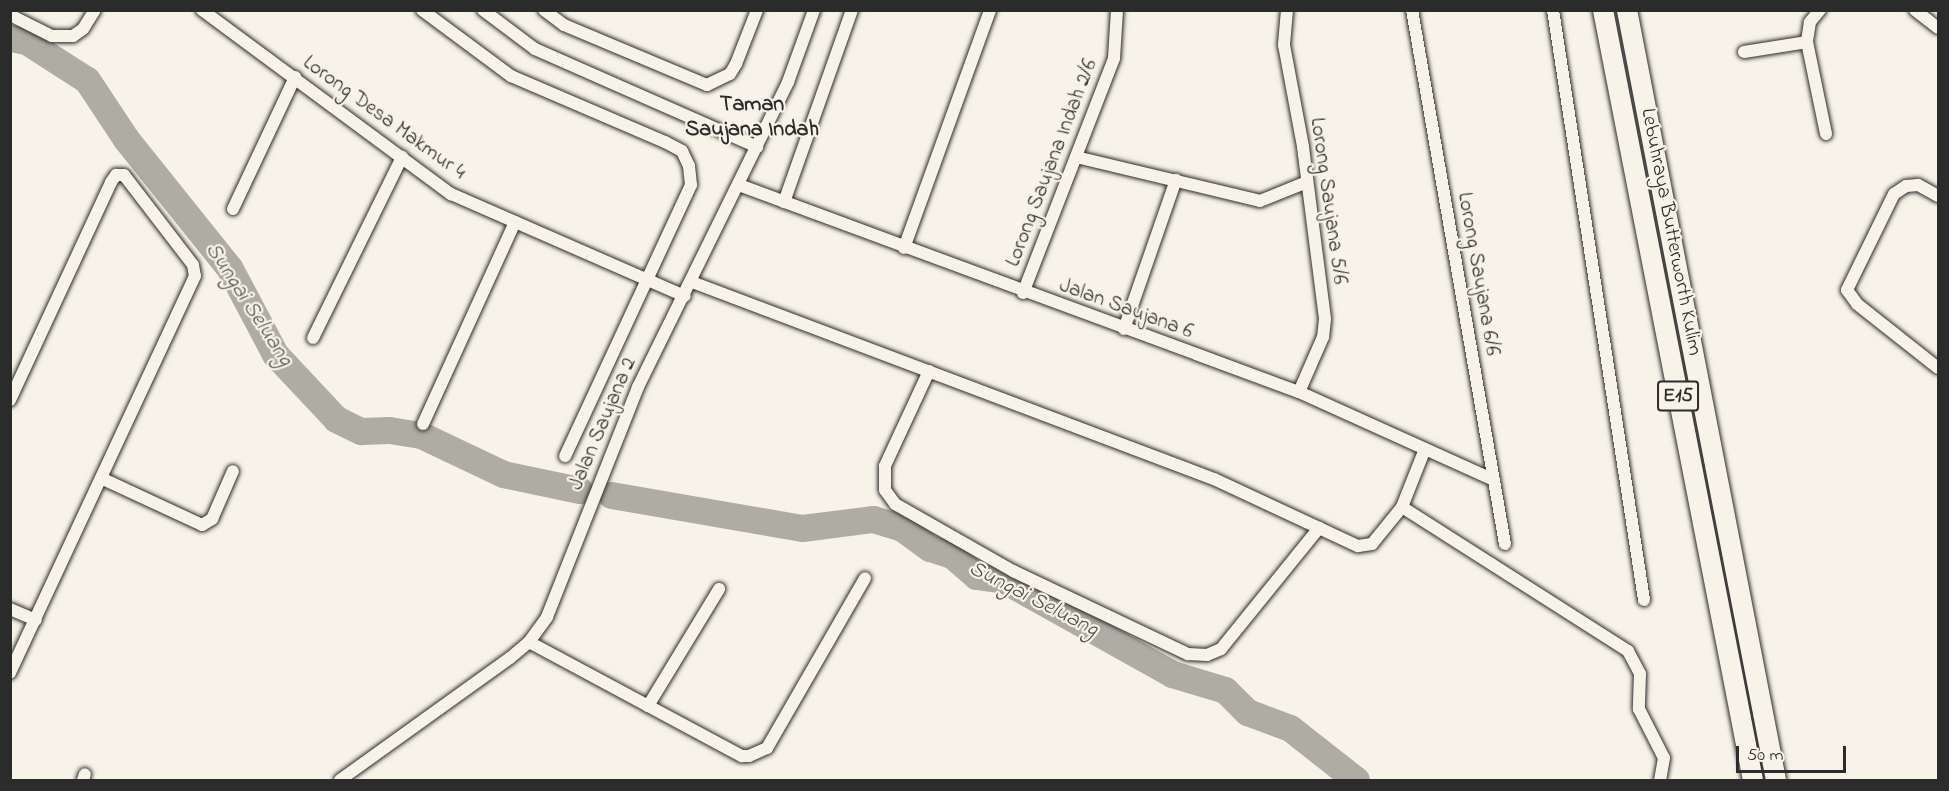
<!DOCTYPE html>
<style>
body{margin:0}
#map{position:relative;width:1949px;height:791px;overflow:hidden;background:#f7f3e8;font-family:"Indie Flower",sans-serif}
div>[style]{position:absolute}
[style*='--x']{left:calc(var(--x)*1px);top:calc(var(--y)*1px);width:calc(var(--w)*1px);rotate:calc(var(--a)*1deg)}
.river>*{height:27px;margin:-13.5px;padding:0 13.5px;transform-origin:13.5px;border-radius:13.5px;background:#afaca4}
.roads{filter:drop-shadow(0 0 2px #2b2b2b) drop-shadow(0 0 2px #2b2b2b)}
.minor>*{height:12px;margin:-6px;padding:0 6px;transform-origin:6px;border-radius:6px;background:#f7f3e8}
.trunk>*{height:20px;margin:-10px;padding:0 10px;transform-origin:10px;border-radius:10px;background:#f7f3e8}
span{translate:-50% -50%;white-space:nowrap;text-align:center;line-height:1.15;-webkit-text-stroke:4.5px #f7f3e8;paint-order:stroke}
.shield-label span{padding:2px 4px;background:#f7f3e8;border:2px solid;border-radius:4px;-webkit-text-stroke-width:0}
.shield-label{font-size:20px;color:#2b2b2b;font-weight:700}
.street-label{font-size:21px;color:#2b2b2b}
.neighbourhood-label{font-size:22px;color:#2b2b2b;font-weight:700}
.water-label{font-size:22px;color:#53524f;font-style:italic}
.frame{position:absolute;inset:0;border:12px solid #2b2b2b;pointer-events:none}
.scale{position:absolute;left:1736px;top:746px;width:110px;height:27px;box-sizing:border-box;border:3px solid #2b2b2b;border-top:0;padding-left:8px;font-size:18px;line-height:21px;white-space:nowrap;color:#2b2b2b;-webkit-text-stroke:4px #f7f3e8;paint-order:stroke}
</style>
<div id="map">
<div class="river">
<div style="--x:10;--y:38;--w:16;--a:11"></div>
<div style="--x:26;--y:41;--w:72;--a:32.6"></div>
<div style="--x:87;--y:80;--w:71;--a:56.5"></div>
<div style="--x:126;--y:139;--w:166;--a:51.3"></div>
<div style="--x:230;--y:269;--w:96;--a:62.1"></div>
<div style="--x:275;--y:354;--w:89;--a:46.8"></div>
<div style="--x:336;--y:419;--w:28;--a:26"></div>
<div style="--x:361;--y:431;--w:28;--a:-2"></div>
<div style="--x:389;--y:430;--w:32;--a:9"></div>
<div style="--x:421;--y:435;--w:91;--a:25.4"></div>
<div style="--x:503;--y:474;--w:78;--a:11.9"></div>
<div style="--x:611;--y:495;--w:194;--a:9.8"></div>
<div style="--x:802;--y:528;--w:72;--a:-7.2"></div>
<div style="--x:873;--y:519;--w:30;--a:17"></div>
<div style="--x:902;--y:528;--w:34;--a:36"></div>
<div style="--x:930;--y:548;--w:23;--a:18"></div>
<div style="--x:952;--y:555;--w:32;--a:41"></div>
<div style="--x:976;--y:576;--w:28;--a:8"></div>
<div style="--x:1004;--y:580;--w:193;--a:29.2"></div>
<div style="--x:1172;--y:674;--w:55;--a:16.8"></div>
<div style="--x:1225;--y:690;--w:31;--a:45"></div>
<div style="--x:1247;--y:712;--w:46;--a:20.4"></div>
<div style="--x:1290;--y:728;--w:84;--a:38.2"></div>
</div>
<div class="roads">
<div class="minor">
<div style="--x:202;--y:10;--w:310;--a:36.5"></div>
<div style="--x:451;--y:194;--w:255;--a:23.6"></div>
<div style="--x:422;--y:10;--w:111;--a:36.6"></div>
<div style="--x:511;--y:76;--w:168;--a:23.2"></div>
<div style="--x:665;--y:142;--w:19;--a:28"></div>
<div style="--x:682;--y:151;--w:17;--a:65"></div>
<div style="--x:689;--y:166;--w:19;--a:84"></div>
<div style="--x:691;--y:185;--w:299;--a:114.9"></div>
<div style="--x:483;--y:10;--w:65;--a:36.9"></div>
<div style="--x:535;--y:49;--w:243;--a:23.8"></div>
<div style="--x:544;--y:10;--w:25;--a:37"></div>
<div style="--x:564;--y:25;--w:155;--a:22.8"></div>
<div style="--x:707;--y:85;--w:25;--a:-26"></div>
<div style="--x:730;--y:74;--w:12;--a:-59"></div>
<div style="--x:736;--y:64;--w:58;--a:-68.7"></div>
<div style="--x:1287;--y:10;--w:35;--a:95"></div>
<div style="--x:1284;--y:45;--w:104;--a:79.4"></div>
<div style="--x:1303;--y:147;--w:173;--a:82.7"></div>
<div style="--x:1325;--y:319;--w:18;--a:96"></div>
<div style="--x:1323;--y:337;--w:60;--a:113.6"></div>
<div style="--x:1412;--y:10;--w:542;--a:80.12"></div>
<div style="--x:1553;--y:10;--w:597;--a:81.23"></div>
<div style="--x:1820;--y:10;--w:16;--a:130"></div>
<div style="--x:1810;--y:22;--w:20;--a:99"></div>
<div style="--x:1807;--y:42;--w:94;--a:78.3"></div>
<div style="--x:1915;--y:10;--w:29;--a:38"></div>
<div style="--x:10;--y:15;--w:47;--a:26.6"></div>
<div style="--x:52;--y:36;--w:21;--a:0"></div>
<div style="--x:73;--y:36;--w:12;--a:-35"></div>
<div style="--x:83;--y:29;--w:22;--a:-58"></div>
<div style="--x:1744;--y:52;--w:64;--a:-9"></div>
<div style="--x:1076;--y:157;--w:189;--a:13.4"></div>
<div style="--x:1260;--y:201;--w:51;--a:-22"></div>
<div style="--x:739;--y:185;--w:597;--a:20.29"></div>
<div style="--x:1299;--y:392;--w:214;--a:24.3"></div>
<div style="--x:1938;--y:196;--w:23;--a:-151"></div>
<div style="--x:1918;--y:185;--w:12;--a:175"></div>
<div style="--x:1906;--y:186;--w:14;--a:146"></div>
<div style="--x:1894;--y:194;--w:107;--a:116.1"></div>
<div style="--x:1847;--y:290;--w:17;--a:54"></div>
<div style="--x:1857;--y:304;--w:103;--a:38.3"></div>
<div style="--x:784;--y:202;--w:204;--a:-70.5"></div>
<div style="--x:233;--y:209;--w:146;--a:-64.8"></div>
<div style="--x:904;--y:248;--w:253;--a:-70.1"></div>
<div style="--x:692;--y:282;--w:558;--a:20.68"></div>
<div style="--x:1214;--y:479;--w:159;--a:25"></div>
<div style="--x:1358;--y:546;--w:14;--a:-8"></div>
<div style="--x:1372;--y:544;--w:48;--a:-51"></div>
<div style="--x:1402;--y:507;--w:268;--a:32.5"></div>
<div style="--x:1628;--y:651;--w:26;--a:62"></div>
<div style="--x:1640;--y:674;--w:35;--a:92"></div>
<div style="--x:1639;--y:709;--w:55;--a:63"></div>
<div style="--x:1664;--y:758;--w:22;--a:100"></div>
<div style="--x:1023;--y:293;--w:252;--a:-68.8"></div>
<div style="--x:1114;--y:58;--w:48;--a:-86.4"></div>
<div style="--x:1124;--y:329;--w:158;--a:-70.8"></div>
<div style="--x:313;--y:338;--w:202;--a:-63.8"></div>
<div style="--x:929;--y:371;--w:105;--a:114.9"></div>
<div style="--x:885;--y:466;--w:24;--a:90"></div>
<div style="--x:885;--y:490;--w:17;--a:54"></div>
<div style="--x:895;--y:504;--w:136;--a:29.6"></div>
<div style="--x:1013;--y:571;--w:194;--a:25.4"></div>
<div style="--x:1188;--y:654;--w:19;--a:3"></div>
<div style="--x:1207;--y:655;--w:15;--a:-23"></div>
<div style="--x:1221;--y:649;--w:156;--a:-51"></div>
<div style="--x:10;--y:400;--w:240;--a:-65.1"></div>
<div style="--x:111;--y:182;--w:9;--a:-54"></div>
<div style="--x:116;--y:175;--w:8;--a:0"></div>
<div style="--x:124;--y:175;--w:113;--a:52.5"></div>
<div style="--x:193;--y:265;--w:11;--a:80"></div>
<div style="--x:195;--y:276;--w:438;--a:115"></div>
<div style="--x:423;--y:424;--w:222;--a:-65.5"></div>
<div style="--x:103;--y:479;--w:109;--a:24.9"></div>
<div style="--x:202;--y:525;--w:12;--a:-31"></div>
<div style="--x:212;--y:519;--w:52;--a:-66.4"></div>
<div style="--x:1402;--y:507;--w:62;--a:-68.4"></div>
<div style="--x:10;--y:609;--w:28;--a:23"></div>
<div style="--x:529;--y:642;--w:242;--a:28.2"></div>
<div style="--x:742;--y:756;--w:7;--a:0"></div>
<div style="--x:749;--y:756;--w:20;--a:-24"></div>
<div style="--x:767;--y:748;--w:196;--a:-60"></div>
<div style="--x:648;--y:706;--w:137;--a:-58.7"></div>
<div style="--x:83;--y:780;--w:6;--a:-72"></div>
<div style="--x:340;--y:780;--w:209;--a:-35.7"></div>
<div style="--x:510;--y:658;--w:25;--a:-40"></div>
<div style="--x:529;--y:642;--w:31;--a:-54"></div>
<div style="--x:547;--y:617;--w:247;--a:-68.4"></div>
<div style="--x:638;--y:387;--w:340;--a:-63.8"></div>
<div style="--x:788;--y:82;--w:77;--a:-70.1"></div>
</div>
<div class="trunk">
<div style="--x:1603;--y:10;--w:784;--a:78.98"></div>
<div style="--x:1627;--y:10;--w:784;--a:79.05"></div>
</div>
</div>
<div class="shield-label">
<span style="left:1678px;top:396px">E15</span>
</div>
<div class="street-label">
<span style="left:384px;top:118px;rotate:36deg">Lorong Desa Makmur 4</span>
<span style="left:1052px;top:163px;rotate:-69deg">Lorong Saujana Indah 2/6</span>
<span style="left:1328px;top:201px;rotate:82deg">Lorong Saujana 5/6</span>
<span style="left:1671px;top:232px;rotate:79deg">Lebuhraya Butterworth Kulim</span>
<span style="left:1478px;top:274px;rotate:80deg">Lorong Saujana 6/6</span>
<span style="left:1126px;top:309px;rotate:20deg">Jalan Saujana 6</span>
<span style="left:603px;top:424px;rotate:-67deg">Jalan Saujana 2</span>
</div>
<div class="neighbourhood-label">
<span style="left:752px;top:118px">Taman<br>Saujana Indah</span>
</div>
<div class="water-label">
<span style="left:248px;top:305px;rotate:57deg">Sungai Seluang</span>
<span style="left:1033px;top:600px;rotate:27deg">Sungai Seluang</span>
</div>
<div class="frame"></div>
<div class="scale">50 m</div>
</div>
